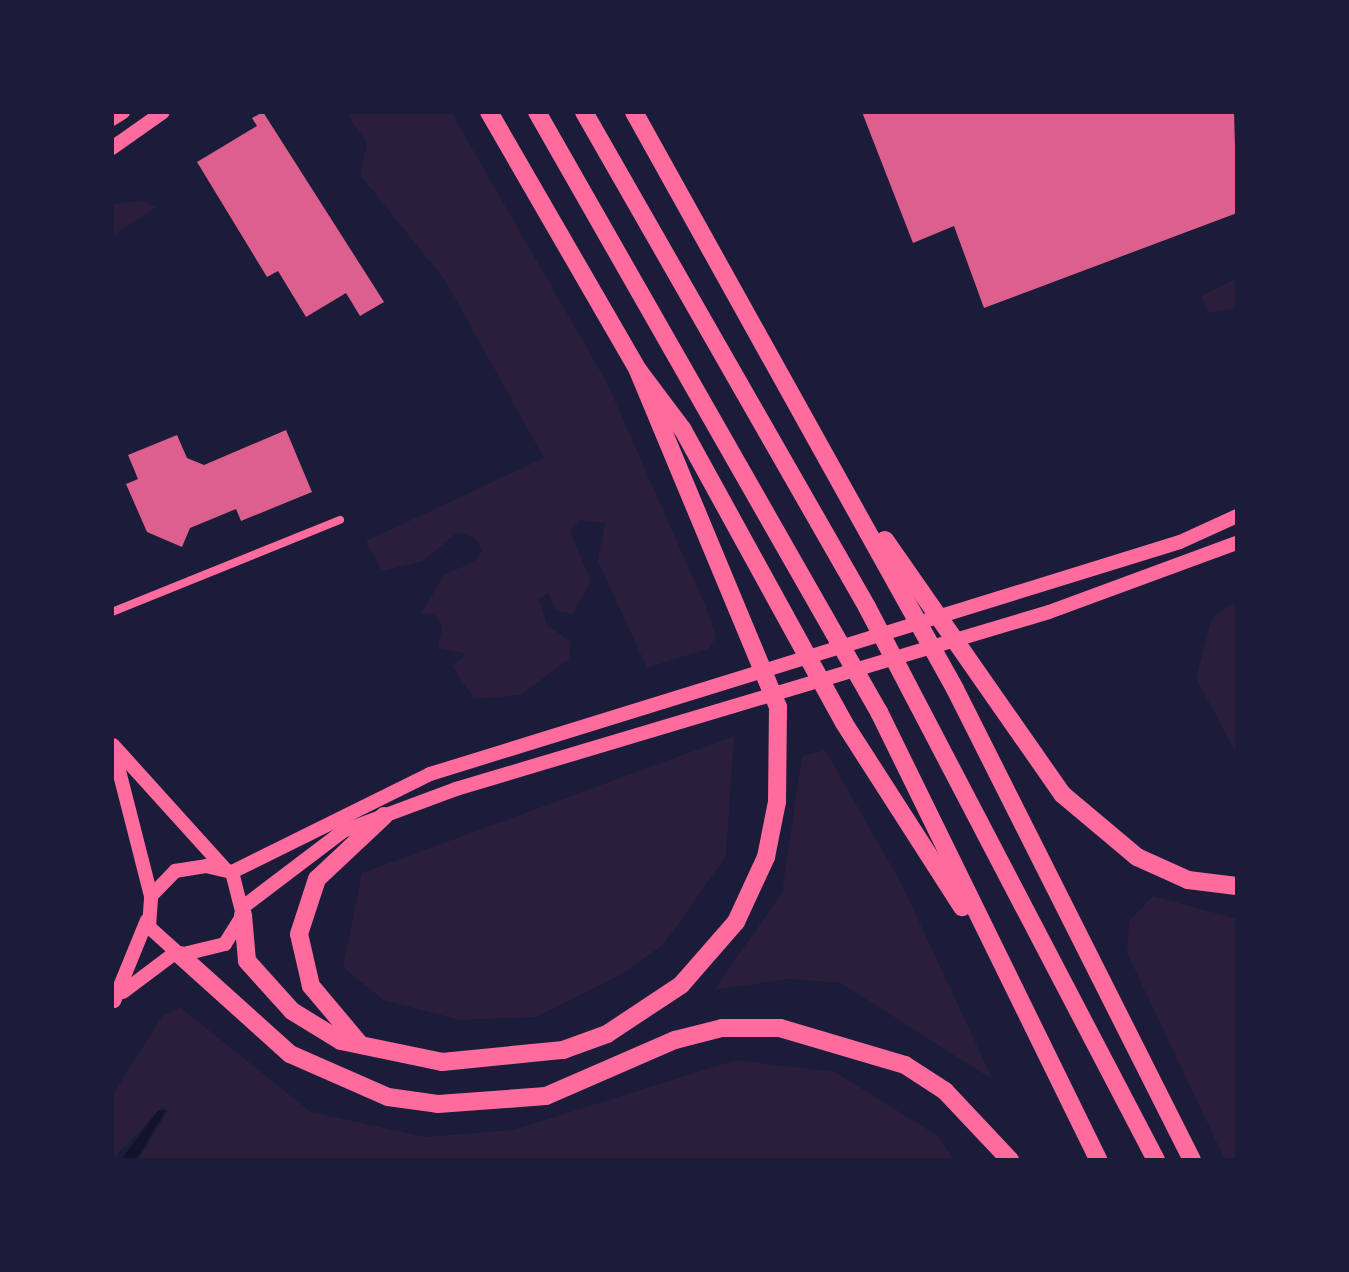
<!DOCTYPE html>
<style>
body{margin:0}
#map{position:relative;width:1349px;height:1272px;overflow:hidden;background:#1b1b3a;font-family:Roboto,sans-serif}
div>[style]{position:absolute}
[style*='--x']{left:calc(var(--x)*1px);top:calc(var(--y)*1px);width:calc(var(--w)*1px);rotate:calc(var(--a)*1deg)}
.green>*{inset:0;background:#2a1e3b}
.water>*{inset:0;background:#12122b}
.building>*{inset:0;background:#dd5f8e}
.minor>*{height:8px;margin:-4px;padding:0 4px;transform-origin:4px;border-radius:4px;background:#ff6b9d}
.secondary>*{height:14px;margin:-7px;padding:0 7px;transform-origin:7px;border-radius:7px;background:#ff6b9d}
.motorway>*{height:18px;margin:-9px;padding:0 9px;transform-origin:9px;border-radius:9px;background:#ff6b9d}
span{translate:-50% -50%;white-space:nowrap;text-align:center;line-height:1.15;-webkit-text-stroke:7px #1b1b3a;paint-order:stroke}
.frame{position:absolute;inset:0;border:114px solid #1b1b3a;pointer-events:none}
</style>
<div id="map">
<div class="green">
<div style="clip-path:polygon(346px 112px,451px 112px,607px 383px,705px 605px,716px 636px,710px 648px,647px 668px,598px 561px,605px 523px,580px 520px,570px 531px,591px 581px,573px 614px,557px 611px,548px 593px,539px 599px,547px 625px,571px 642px,569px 659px,521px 695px,474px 699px,452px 666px,466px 654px,438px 648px,442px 627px,435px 615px,421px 613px,445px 574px,474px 562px,482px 550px,475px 538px,458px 532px,423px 561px,382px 571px,366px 541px,544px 458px,445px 280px,360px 175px,367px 143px)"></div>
<div style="clip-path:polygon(140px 200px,157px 207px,112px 236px,112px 205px)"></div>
<div style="clip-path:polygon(1237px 278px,1237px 308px,1209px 313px,1201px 296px)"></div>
<div style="clip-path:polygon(1237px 600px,1237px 755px,1196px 678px,1212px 618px)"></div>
<div style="clip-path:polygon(734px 736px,726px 856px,664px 944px,622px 974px,536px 1017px,460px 1020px,383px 1000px,343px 967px,362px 873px)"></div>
<div style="clip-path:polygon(825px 750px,902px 885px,993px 1080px,841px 983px,790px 979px,714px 990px,782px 893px,802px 756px)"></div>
<div style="clip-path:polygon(1153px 896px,1237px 919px,1237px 1160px,1225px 1160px,1127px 953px,1129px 921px)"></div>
<div style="clip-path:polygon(180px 1007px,311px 1112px,425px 1137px,513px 1130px,736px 1060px,835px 1072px,938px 1136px,955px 1160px,138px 1160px,168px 1111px,162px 1107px,112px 1160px,112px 1096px,162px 1016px)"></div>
</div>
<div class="water">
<div style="clip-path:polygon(166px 1110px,136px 1160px,121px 1160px,158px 1111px)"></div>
</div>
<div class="building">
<div style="clip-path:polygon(263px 112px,384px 302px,360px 316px,346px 293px,306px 317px,278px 271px,267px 277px,197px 162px,257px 126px,252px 118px)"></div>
<div style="clip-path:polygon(862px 112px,1234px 112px,1237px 213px,984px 308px,954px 226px,913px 243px)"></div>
<div style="clip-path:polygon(286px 430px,312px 492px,241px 521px,236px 509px,190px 528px,182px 547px,147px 532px,126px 484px,138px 479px,128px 455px,177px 435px,187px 458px,204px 465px)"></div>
</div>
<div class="minor">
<div style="--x:112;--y:612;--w:246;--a:-22"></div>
</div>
<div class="secondary">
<div style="--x:112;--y:119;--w:13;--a:-32"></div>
<div style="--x:112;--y:148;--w:62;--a:-35.2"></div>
<div style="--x:113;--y:745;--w:166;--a:47.9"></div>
<div style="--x:114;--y:751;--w:150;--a:75.7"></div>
<div style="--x:206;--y:866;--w:27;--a:13"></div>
<div style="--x:232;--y:872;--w:44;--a:75.7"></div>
<div style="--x:243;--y:915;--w:34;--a:122"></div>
<div style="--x:225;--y:944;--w:46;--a:166.3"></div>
<div style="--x:180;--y:955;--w:42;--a:-137.9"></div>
<div style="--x:149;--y:927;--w:31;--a:-86"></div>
<div style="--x:151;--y:896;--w:35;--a:-46"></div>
<div style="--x:175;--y:871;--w:31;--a:-9"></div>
<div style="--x:232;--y:872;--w:221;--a:-26.3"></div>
<div style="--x:430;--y:774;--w:785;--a:-17.19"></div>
<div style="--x:1180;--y:542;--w:63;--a:-24.5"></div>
<div style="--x:243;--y:907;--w:126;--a:-37.2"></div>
<div style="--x:343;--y:831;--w:121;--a:-20.4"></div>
<div style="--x:456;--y:789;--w:619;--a:-16.62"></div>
<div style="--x:1049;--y:612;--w:200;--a:-20.2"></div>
<div style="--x:123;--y:992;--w:65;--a:-36.9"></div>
<div style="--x:114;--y:1001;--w:87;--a:-67.8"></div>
</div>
<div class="motorway">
<div style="--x:489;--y:112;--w:298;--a:60"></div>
<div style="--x:638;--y:370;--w:75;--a:53.1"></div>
<div style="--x:683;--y:430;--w:334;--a:61.2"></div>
<div style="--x:844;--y:723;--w:219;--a:57.3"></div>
<div style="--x:537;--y:112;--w:691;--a:60.32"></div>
<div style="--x:879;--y:712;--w:499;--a:63.9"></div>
<div style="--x:584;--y:112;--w:570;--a:60.24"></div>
<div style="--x:867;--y:607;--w:624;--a:62.41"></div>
<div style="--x:634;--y:112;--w:660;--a:60.91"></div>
<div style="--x:955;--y:689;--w:527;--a:63.29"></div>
<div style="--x:885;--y:540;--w:310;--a:55.1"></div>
<div style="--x:1062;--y:794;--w:98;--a:40"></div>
<div style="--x:1137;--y:857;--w:56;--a:24.3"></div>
<div style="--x:1188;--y:880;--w:49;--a:7"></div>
<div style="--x:243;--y:915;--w:46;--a:85"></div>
<div style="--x:247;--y:961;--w:67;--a:48"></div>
<div style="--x:292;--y:1011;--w:57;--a:31.5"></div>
<div style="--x:341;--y:1041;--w:103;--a:11.7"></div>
<div style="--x:442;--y:1062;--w:122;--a:-5.7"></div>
<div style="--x:563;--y:1050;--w:47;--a:-20"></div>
<div style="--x:607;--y:1034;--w:89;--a:-33.5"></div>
<div style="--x:681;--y:985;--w:84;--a:-48.9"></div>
<div style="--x:736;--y:922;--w:72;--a:-65.2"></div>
<div style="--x:766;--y:857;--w:56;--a:-78.7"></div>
<div style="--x:777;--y:802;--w:95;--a:-89.4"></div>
<div style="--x:778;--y:707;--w:365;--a:-112.6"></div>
<div style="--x:180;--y:955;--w:148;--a:42"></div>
<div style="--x:290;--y:1054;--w:107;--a:23.7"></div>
<div style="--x:388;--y:1097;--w:50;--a:8"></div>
<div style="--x:438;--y:1104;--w:108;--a:-4.2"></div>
<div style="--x:546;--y:1096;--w:141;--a:-23.5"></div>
<div style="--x:675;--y:1040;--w:49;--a:-14.3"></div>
<div style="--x:722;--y:1028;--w:58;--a:0"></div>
<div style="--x:780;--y:1028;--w:130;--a:16.5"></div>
<div style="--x:905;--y:1065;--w:48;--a:33"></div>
<div style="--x:945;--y:1091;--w:95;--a:46.7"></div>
<div style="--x:359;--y:1043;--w:75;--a:-130.1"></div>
<div style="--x:311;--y:986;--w:53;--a:-103"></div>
<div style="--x:299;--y:934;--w:58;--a:-71.9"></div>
<div style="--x:317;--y:879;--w:92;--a:-43.2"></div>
</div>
<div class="frame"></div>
</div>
